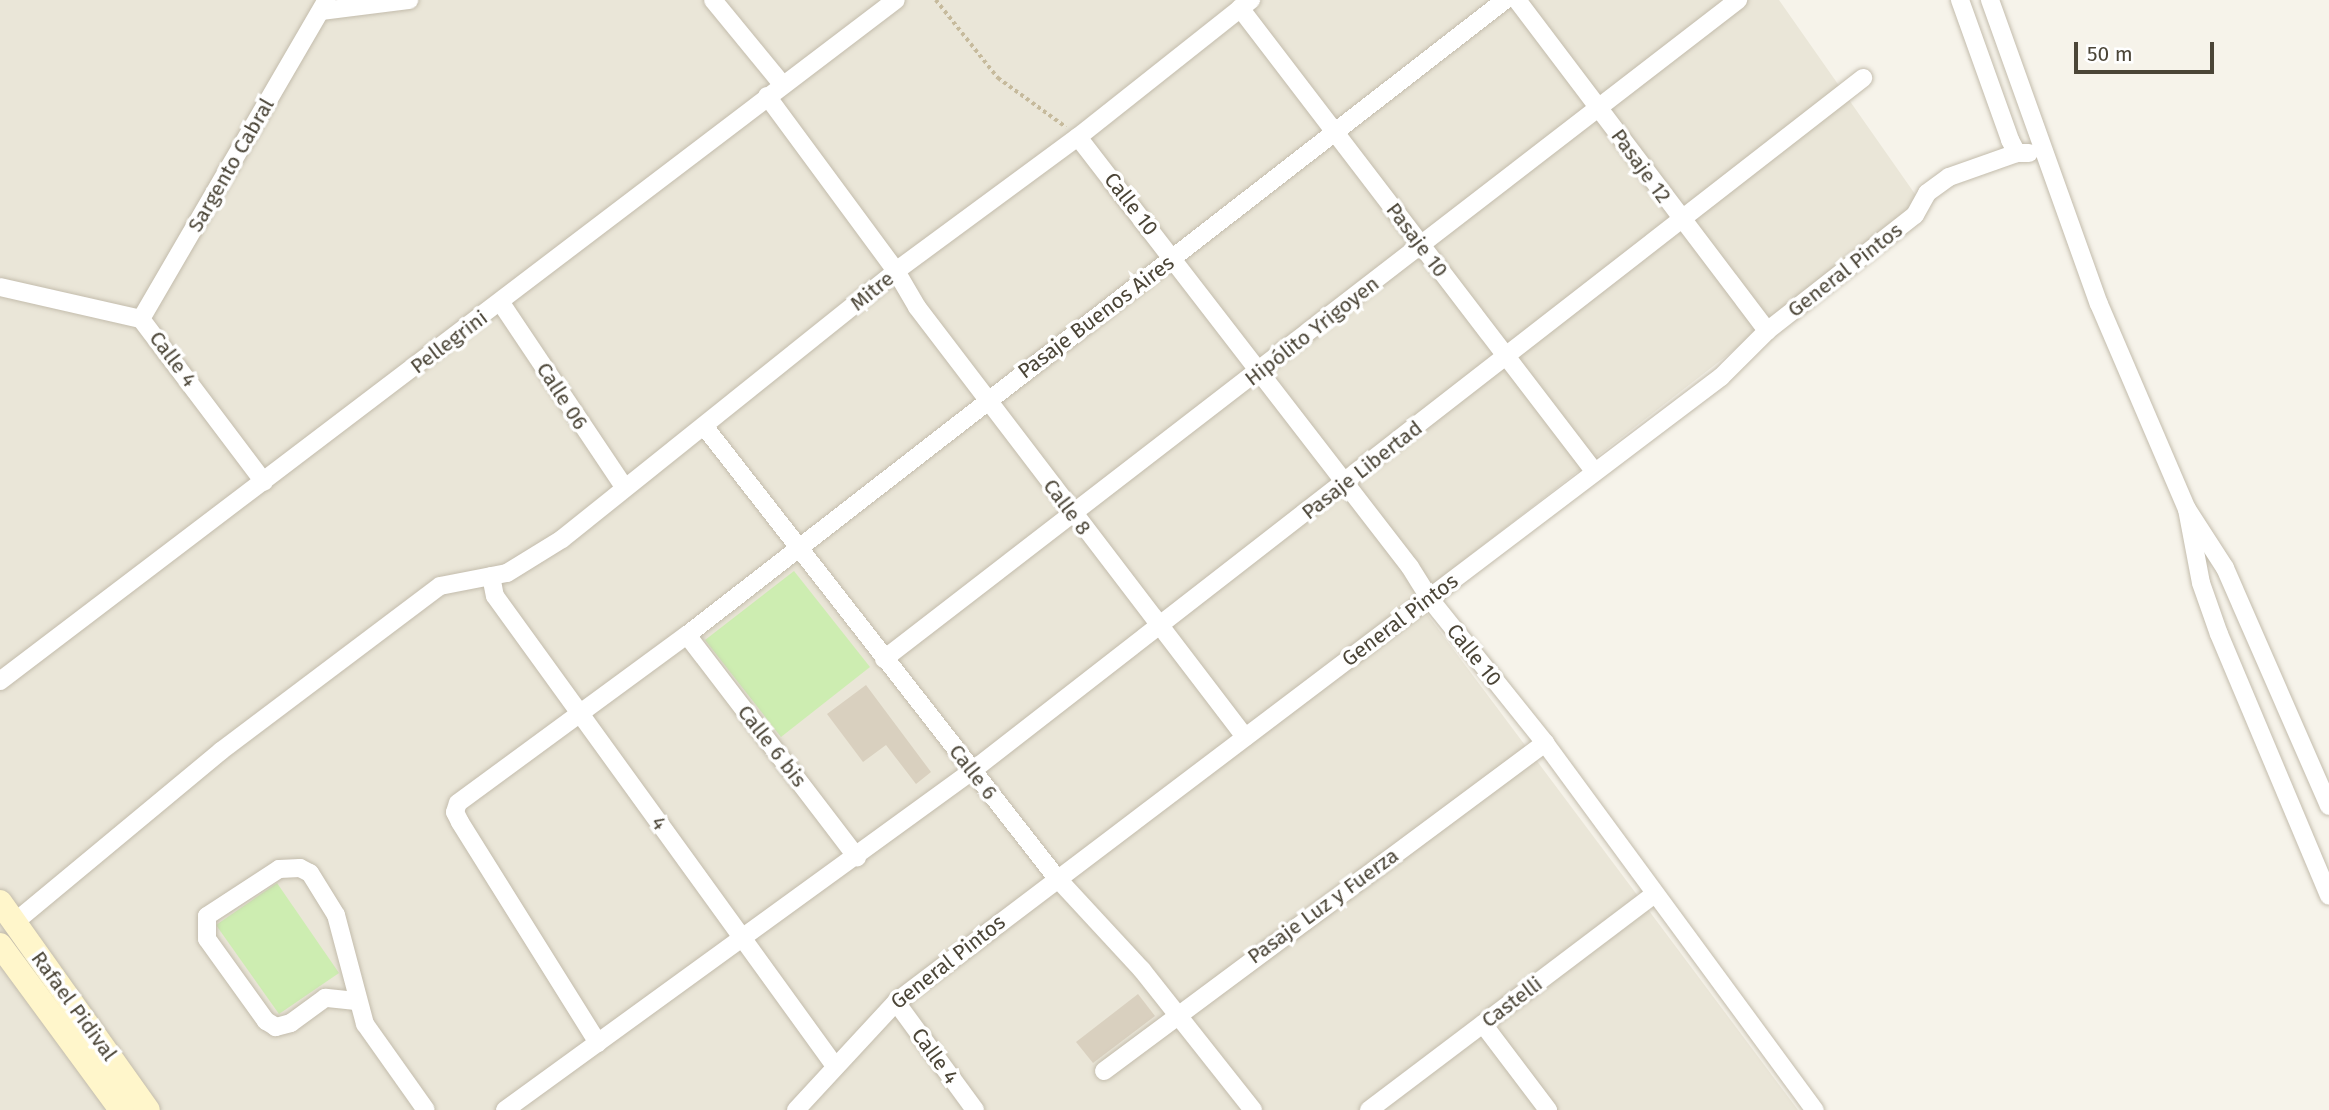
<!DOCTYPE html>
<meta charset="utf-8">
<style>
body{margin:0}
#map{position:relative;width:2329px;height:1110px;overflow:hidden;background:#f6f3ea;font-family:"Fira Sans",sans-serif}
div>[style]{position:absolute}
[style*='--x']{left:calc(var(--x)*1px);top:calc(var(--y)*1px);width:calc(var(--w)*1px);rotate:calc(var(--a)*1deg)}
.residential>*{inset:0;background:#eae6d8}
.green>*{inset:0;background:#cdedb1}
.building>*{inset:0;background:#d9d0bf}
.path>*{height:3.5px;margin-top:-1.75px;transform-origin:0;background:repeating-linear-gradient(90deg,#c6ba9c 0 3.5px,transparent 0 7px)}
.roads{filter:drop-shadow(0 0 2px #c3bcac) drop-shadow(0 0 2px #c3bcac)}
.street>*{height:18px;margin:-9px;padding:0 9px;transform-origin:9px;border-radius:9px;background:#fff}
.secondary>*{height:24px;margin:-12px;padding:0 12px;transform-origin:12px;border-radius:12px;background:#fff6cb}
span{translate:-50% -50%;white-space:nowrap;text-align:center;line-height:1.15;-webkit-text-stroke:7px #fff;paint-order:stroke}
.street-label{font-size:21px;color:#4b4537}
.scale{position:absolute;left:2074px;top:42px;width:140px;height:32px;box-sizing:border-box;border:4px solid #4b4537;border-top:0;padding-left:9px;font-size:21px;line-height:24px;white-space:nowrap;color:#4b4537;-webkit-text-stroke:5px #fff;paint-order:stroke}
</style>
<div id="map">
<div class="residential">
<div style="clip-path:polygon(0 0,1779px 0,1922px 204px,1415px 598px,1798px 1110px,0 1110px)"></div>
</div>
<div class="green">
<div style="clip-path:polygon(794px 571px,870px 667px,781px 737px,705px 640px)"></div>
<div style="clip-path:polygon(277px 883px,339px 973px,279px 1014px,216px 925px)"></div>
</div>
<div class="building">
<div style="clip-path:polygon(866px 685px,931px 772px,916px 784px,886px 745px,863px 762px,827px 714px)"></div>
<div style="clip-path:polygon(1138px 994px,1155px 1016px,1093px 1063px,1076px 1042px)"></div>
</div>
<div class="path">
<div style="--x:936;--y:0;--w:100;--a:51.5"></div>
<div style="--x:998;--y:78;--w:84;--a:35.8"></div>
</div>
<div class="roads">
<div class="street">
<div style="--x:713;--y:0;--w:109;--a:50.6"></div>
<div style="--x:1517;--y:0;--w:415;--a:52.9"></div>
<div style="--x:1960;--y:0;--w:149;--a:70.3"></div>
<div style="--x:2010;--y:140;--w:15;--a:62"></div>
<div style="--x:2017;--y:153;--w:12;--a:0"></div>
<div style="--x:1990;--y:0;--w:323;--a:70.3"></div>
<div style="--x:2099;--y:304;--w:223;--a:66.8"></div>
<div style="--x:1240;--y:8;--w:583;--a:52.6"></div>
<div style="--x:322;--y:11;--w:88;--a:-7.2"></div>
<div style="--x:767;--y:96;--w:217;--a:53.6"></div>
<div style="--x:896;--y:271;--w:42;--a:59.7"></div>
<div style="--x:917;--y:307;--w:541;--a:52.66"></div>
<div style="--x:1078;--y:137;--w:543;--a:52.33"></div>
<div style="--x:1410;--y:567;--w:36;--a:58"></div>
<div style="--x:1429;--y:598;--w:186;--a:51.3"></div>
<div style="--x:1545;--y:743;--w:456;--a:53.7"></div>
<div style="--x:0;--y:287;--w:145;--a:12.8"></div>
<div style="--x:141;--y:319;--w:204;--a:53"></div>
<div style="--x:501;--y:303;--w:221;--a:56.2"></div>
<div style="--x:141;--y:319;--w:369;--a:-59.8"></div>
<div style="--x:704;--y:426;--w:572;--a:52.03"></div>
<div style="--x:1056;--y:877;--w:127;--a:47.2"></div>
<div style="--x:1142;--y:970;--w:179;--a:51.6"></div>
<div style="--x:491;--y:576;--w:20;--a:79"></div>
<div style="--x:495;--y:596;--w:580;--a:54.12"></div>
<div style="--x:687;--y:635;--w:280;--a:52.6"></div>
<div style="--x:884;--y:659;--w:1079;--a:-37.66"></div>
<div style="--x:0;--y:681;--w:1125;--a:-37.24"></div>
<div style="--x:2329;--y:806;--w:260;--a:-113.6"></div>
<div style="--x:2225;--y:568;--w:70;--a:-122.8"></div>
<div style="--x:2187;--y:509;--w:75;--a:79.3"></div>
<div style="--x:2201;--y:583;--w:54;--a:70.6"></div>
<div style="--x:2219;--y:634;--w:284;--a:67.2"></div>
<div style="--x:15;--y:922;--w:268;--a:-39.7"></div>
<div style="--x:221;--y:751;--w:274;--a:-37"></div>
<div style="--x:440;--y:586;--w:68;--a:-11"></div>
<div style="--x:507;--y:573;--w:65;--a:-31.7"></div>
<div style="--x:562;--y:539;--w:428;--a:-38.7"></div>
<div style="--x:896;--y:271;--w:226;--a:-36.4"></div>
<div style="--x:1078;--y:137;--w:221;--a:-38.4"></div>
<div style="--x:356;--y:1001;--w:31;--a:-174"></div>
<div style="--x:325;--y:998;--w:42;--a:143.7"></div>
<div style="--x:291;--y:1023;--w:16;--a:165"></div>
<div style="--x:276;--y:1027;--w:12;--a:-149"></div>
<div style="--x:266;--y:1021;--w:101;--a:-125.7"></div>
<div style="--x:207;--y:939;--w:23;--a:-90"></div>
<div style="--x:207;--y:916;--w:86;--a:-33.1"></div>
<div style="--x:279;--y:869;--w:21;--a:-3"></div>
<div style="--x:300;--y:868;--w:11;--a:27"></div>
<div style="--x:310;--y:873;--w:49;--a:58.2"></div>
<div style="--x:336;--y:915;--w:113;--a:75.1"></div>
<div style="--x:365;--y:1024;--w:105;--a:54.7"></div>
<div style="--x:896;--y:1002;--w:134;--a:53.8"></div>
<div style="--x:1483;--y:1024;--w:108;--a:52.9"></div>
<div style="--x:598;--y:1043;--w:261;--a:-122"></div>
<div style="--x:460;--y:822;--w:11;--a:-117"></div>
<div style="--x:455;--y:812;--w:9;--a:-72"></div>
<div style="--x:458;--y:803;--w:284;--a:-36.3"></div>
<div style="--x:687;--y:635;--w:1036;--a:-37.82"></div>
<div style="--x:1104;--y:1071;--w:550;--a:-36.64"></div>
<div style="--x:505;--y:1110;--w:577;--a:-35.98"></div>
<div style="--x:972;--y:771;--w:1129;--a:-37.87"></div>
<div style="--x:796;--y:1110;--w:147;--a:-47.2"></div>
<div style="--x:896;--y:1002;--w:1035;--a:-37.15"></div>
<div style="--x:1721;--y:377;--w:65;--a:-45"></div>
<div style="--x:1767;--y:331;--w:188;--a:-38.1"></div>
<div style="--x:1915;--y:215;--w:25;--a:-61"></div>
<div style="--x:1927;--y:193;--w:27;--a:-36"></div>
<div style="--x:1949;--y:177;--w:72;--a:-19.4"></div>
<div style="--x:1369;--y:1110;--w:358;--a:-37.1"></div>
</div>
<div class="secondary">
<div style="--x:0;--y:902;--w:255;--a:54.6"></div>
<div style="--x:0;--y:945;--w:205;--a:53.7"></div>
</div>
</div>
<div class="street-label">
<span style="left:231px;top:165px;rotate:-60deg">Sargento Cabral</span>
<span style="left:1641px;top:166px;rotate:54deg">Pasaje 12</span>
<span style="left:1131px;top:204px;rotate:52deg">Calle 10</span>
<span style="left:1417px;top:240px;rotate:53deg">Pasaje 10</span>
<span style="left:1845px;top:270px;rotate:-38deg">General Pintos</span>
<span style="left:872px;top:291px;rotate:-39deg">Mitre</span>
<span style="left:1096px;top:317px;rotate:-37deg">Pasaje Buenos Aires</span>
<span style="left:1312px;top:331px;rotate:-38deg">Hipólito Yrigoyen</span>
<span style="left:449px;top:342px;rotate:-37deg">Pellegrini</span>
<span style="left:173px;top:359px;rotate:53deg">Calle 4</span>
<span style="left:562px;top:396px;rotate:57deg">Calle 06</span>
<span style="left:1362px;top:470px;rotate:-38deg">Pasaje Libertad</span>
<span style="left:1067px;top:507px;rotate:53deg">Calle 8</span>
<span style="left:1400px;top:620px;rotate:-37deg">General Pintos</span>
<span style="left:1474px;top:655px;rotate:51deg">Calle 10</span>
<span style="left:772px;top:746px;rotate:52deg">Calle 6 bis</span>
<span style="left:973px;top:772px;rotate:52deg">Calle 6</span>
<span style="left:659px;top:823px;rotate:54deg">4</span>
<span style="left:1323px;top:906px;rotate:-36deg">Pasaje Luz y Fuerza</span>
<span style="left:948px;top:962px;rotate:-38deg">General Pintos</span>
<span style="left:1512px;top:1002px;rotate:-37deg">Castelli</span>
<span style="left:74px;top:1006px;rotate:54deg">Rafael Pidival</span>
<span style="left:935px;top:1056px;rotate:54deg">Calle 4</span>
</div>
<div class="scale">50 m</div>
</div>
